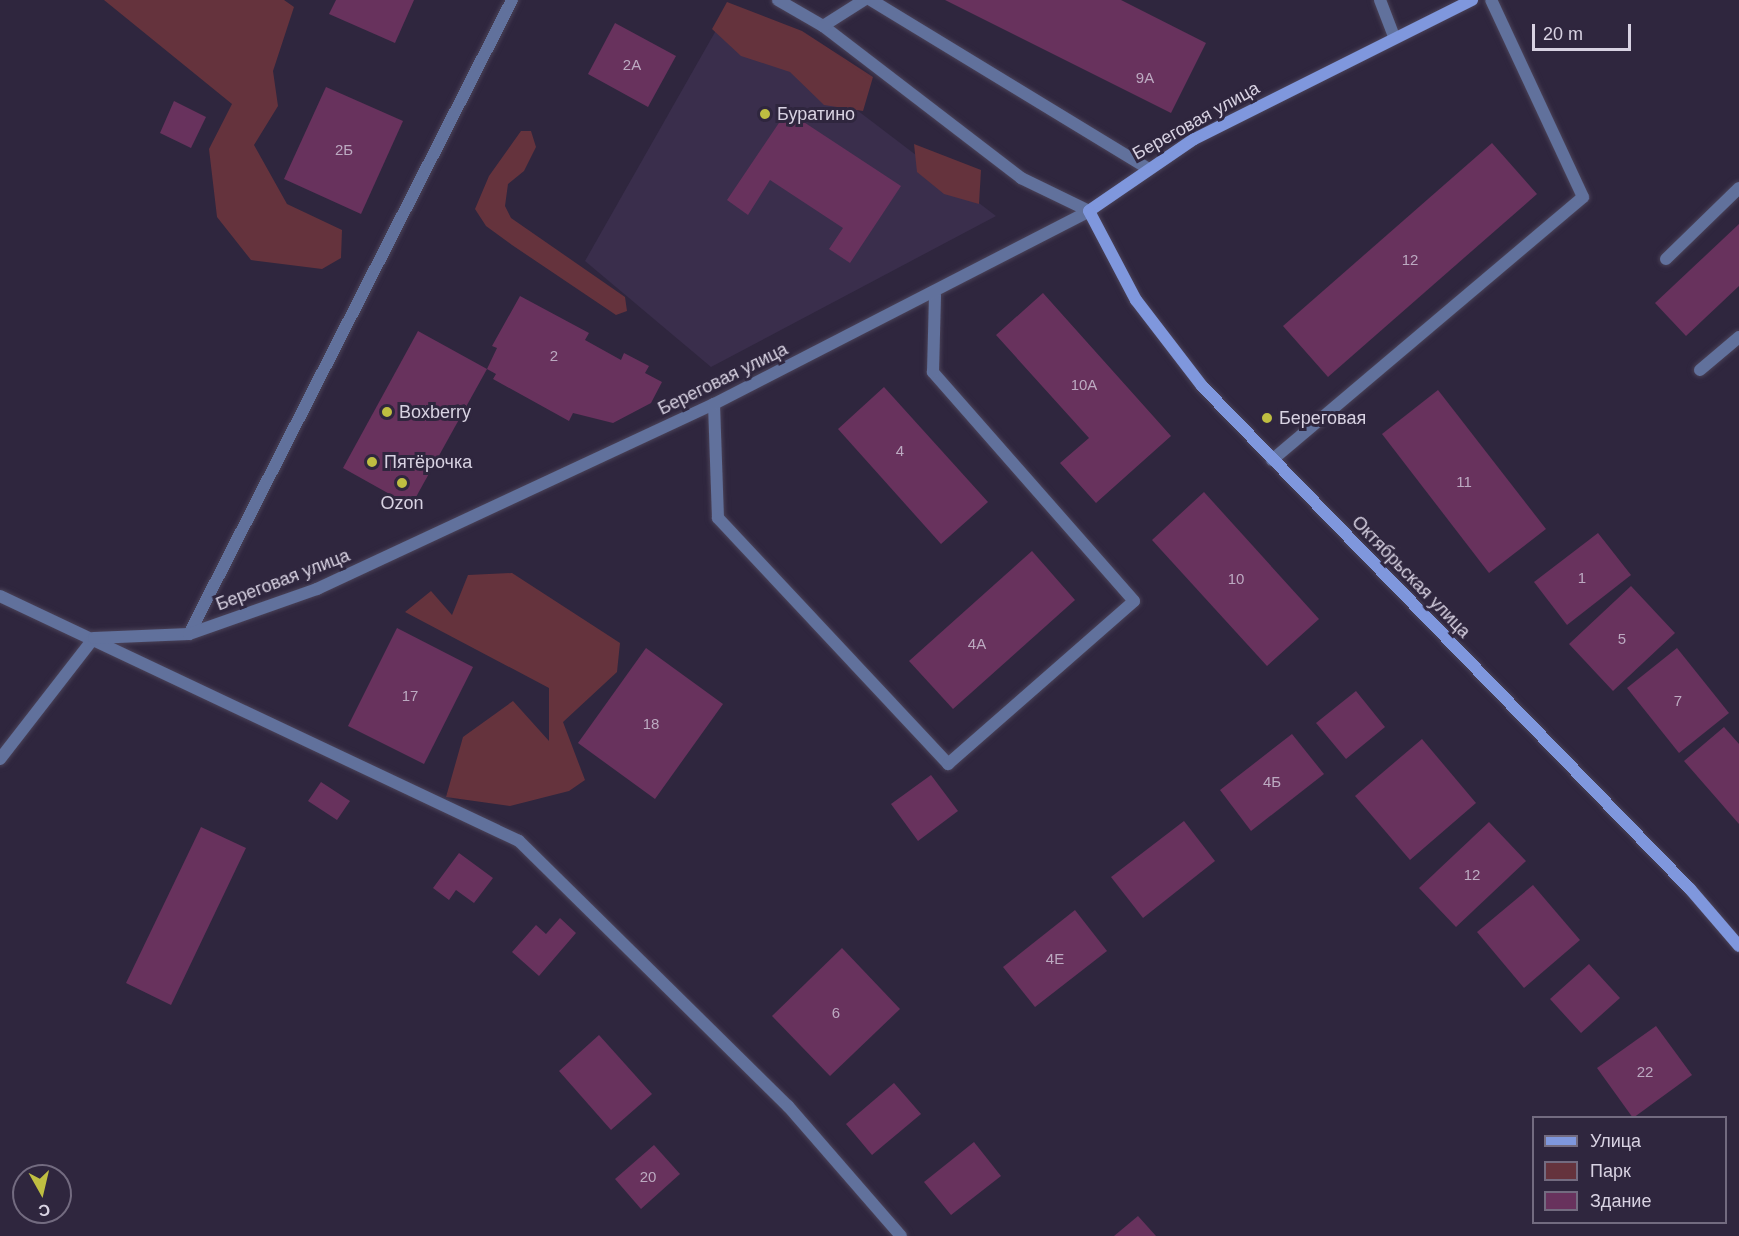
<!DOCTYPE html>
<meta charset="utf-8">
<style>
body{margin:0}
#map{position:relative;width:1739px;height:1236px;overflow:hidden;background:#2f263e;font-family:Arial,sans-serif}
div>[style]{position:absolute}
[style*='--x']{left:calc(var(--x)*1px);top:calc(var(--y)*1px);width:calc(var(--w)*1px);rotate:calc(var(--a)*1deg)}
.built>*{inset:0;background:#3a2e4c}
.green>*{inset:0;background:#65333d}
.building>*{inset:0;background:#68325d}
.roads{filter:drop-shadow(0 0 2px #4a4258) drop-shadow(0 0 2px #4a4258)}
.lane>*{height:12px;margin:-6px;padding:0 6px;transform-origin:6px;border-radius:6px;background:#61719c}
.street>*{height:12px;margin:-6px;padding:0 6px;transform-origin:6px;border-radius:6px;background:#61719c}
.secondary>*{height:12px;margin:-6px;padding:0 6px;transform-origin:6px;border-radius:6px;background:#7f97dd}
.dots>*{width:16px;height:16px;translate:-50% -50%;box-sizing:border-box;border:3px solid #2f263e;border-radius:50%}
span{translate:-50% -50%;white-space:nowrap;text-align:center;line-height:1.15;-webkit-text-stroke:6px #2f263e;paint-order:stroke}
.number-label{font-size:15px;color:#bcaac1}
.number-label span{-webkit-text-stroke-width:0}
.poi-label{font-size:18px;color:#d8d2e2}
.left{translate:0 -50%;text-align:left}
.street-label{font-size:18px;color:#d8d2e2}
.legend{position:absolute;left:1532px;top:1116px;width:195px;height:108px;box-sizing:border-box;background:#2f263e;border:2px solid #736b80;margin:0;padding:8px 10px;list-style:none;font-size:18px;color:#d8d2e2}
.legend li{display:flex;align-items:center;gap:12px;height:30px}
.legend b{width:30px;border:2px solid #736b80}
.north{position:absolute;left:12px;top:1164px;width:60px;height:60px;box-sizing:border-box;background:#2f263e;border:2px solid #736b80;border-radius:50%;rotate:172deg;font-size:16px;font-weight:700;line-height:24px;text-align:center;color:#d8d2e2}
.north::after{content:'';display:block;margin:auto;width:21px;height:27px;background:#bfbe41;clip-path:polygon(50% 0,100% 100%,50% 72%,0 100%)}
.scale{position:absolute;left:1532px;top:24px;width:99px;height:27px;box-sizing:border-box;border:3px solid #d8d2e2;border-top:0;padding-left:8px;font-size:18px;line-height:21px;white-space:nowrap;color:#d8d2e2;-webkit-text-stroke:4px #2f263e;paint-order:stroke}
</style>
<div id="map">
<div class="built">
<div style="clip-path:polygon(727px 11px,996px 216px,711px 367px,585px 261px)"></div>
</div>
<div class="green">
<div style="clip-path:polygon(104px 0,284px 0,294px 7px,273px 71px,278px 106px,254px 145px,287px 204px,342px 230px,341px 258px,322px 269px,251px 260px,217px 217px,209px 149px,232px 104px)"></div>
<div style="clip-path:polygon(727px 2px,802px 31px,873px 77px,863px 111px,824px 105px,790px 72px,741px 56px,712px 29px)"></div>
<div style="clip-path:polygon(521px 131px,531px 131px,536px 147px,524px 171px,508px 184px,505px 206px,511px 218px,625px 297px,627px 311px,616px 315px,512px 245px,486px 226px,475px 209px,489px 176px)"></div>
<div style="clip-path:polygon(914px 144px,981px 170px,979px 204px,944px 194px,917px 172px)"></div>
<div style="clip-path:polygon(512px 573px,620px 643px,617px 672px,563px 722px,585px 780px,569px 791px,510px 806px,446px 797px,463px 737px,513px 701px,549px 741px,549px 688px,405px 612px,431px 591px,452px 615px,468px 575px)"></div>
</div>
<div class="building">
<div style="clip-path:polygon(336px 0,414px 0,395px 43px,329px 14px)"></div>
<div style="clip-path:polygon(945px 0,1121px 0,1206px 43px,1171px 113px)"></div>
<div style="clip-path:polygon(615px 23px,676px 56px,648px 107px,588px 74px)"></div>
<div style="clip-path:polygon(326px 87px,403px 121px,361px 214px,284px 179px)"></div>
<div style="clip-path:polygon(174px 101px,206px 117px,191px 148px,160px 133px)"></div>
<div style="clip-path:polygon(787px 111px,901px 186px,850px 263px,829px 249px,843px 228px,770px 180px,748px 215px,727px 200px)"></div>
<div style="clip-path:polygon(1492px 143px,1537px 194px,1328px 377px,1283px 326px)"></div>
<div style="clip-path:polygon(1739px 224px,1739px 286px,1686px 336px,1655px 303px)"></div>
<div style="clip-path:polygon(1043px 293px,1171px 436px,1096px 503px,1060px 463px,1089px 438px,996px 335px)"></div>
<div style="clip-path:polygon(520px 296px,589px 333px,585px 340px,621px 360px,624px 353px,649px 366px,645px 373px,662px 382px,651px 403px,613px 423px,573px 413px,569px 421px,493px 379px,496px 374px,487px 369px,497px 348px,492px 346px)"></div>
<div style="clip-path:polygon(418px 331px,487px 369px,411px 506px,343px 468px)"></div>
<div style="clip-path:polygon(884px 387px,988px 502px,941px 544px,838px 429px)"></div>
<div style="clip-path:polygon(1438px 390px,1546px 529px,1489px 573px,1382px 434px)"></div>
<div style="clip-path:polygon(1204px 492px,1319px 619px,1267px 666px,1152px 540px)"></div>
<div style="clip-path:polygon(1598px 533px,1631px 575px,1567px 625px,1534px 582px)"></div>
<div style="clip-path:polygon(1032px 551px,1075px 600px,953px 709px,909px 661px)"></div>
<div style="clip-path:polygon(1631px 586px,1675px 633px,1613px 691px,1569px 644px)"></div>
<div style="clip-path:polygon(397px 628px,473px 667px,424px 764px,348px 726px)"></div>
<div style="clip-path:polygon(646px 648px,723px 704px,655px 799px,578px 743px)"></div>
<div style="clip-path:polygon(1677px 648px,1729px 713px,1679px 753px,1627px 688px)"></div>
<div style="clip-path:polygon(1356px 691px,1385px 727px,1346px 759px,1316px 723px)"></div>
<div style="clip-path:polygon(1724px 727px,1739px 744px,1739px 824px,1684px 761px)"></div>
<div style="clip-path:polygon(1292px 734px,1324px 774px,1251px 831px,1220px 790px)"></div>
<div style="clip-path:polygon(1422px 739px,1476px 803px,1410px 860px,1355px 796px)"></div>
<div style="clip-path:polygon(931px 775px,958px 811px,918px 841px,891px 804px)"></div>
<div style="clip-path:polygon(321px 782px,350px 801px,337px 820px,308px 801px)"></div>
<div style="clip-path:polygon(1184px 821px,1215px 861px,1143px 918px,1111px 877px)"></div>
<div style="clip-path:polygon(1489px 822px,1526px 861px,1456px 927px,1419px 888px)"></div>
<div style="clip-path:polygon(201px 827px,246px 848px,171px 1005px,126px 983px)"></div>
<div style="clip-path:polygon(459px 853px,493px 878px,474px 903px,456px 890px,449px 900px,433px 888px)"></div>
<div style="clip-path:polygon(1533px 885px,1580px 940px,1524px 988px,1477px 932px)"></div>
<div style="clip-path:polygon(1075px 910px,1107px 951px,1035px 1007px,1003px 967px)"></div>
<div style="clip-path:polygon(560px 918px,576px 933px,539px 976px,512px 952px,536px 925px,546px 934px)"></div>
<div style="clip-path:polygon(842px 948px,900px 1009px,830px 1076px,772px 1016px)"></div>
<div style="clip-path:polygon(1589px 964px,1620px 998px,1581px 1033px,1550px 999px)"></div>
<div style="clip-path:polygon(1656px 1026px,1692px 1075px,1633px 1118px,1597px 1068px)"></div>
<div style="clip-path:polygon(599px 1035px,652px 1094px,611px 1130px,559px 1071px)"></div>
<div style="clip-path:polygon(894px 1083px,921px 1114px,872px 1155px,846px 1124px)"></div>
<div style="clip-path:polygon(974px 1142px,1001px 1176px,951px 1215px,924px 1182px)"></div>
<div style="clip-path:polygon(654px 1145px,680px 1174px,641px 1209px,615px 1179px)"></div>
<div style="clip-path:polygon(1138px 1216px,1156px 1236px,1114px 1236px)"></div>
</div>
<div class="roads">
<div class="lane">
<div style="--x:778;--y:0;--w:52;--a:30"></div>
<div style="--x:823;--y:26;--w:250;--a:37.5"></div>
<div style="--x:1021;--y:178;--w:76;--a:25.9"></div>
<div style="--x:871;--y:0;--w:322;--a:31.3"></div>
<div style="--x:1380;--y:0;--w:40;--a:69"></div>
<div style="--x:823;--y:26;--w:49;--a:-32.4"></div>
<div style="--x:1666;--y:259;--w:102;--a:-44.2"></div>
<div style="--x:1700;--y:370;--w:51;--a:-40.2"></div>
<div style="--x:714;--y:404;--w:114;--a:88"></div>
<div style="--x:718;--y:518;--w:337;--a:46.9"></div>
<div style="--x:948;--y:764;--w:247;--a:-41.2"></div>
<div style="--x:1134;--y:601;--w:305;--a:-131.3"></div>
<div style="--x:933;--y:372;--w:77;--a:-88.5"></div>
<div style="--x:1272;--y:460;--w:407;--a:-40.2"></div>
<div style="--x:1583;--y:197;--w:217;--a:-115"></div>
<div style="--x:0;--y:596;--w:574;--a:25.27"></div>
<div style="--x:519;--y:841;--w:378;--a:44.6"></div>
<div style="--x:788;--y:1106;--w:172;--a:49"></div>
</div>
<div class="street">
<div style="--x:189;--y:634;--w:712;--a:-63"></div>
<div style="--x:0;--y:759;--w:153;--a:-52.2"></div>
<div style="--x:94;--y:638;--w:95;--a:-2.4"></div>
<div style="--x:189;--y:634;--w:136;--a:-19.4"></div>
<div style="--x:317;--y:589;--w:438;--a:-25"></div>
<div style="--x:714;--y:404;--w:422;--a:-27.2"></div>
</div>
<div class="secondary">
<div style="--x:1472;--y:0;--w:311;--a:153.4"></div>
<div style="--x:1194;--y:139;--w:127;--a:145.6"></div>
<div style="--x:1089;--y:211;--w:101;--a:62.2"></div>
<div style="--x:1136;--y:300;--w:108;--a:52.5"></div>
<div style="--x:1202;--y:386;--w:701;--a:45.87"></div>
<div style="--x:1690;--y:889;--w:75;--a:49.3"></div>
</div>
</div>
<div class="dots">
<div style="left:765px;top:114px;background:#bfbe41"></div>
<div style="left:387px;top:412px;background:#bfbe41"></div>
<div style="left:1267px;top:418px;background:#bfbe41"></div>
<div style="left:372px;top:462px;background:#bfbe41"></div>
<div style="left:402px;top:483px;background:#bfbe41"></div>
</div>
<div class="number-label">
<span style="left:632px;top:65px">2А</span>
<span style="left:1145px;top:78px">9А</span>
<span style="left:344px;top:150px">2Б</span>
<span style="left:1410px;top:260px">12</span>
<span style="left:554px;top:356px">2</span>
<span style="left:1084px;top:385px">10А</span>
<span style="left:900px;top:451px">4</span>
<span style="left:1464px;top:482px">11</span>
<span style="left:1582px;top:578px">1</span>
<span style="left:1236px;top:579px">10</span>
<span style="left:1622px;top:639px">5</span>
<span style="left:977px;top:644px">4А</span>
<span style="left:410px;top:696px">17</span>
<span style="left:1678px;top:701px">7</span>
<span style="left:651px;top:724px">18</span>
<span style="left:1272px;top:782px">4Б</span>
<span style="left:1472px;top:875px">12</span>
<span style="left:1055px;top:959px">4Е</span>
<span style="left:836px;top:1013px">6</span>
<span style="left:1645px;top:1072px">22</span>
<span style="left:648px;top:1177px">20</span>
</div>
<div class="poi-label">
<span class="left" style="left:777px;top:114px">Буратино</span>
<span class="left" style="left:399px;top:412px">Boxberry</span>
<span class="left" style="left:1279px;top:418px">Береговая</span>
<span class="left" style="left:384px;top:462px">Пятёрочка</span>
<span style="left:402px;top:503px">Ozon</span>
</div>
<div class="street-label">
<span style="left:1196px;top:121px;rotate:-29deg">Береговая улица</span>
<span style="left:723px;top:379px;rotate:-26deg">Береговая улица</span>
<span style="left:1411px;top:577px;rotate:46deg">Октябрьская улица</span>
<span style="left:283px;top:580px;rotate:-21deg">Береговая улица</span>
</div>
<ul class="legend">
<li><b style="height:8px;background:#7f97dd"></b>Улица</li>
<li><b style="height:16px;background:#65333d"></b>Парк</li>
<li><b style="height:16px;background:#68325d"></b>Здание</li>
</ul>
<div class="north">С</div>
<div class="scale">20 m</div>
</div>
